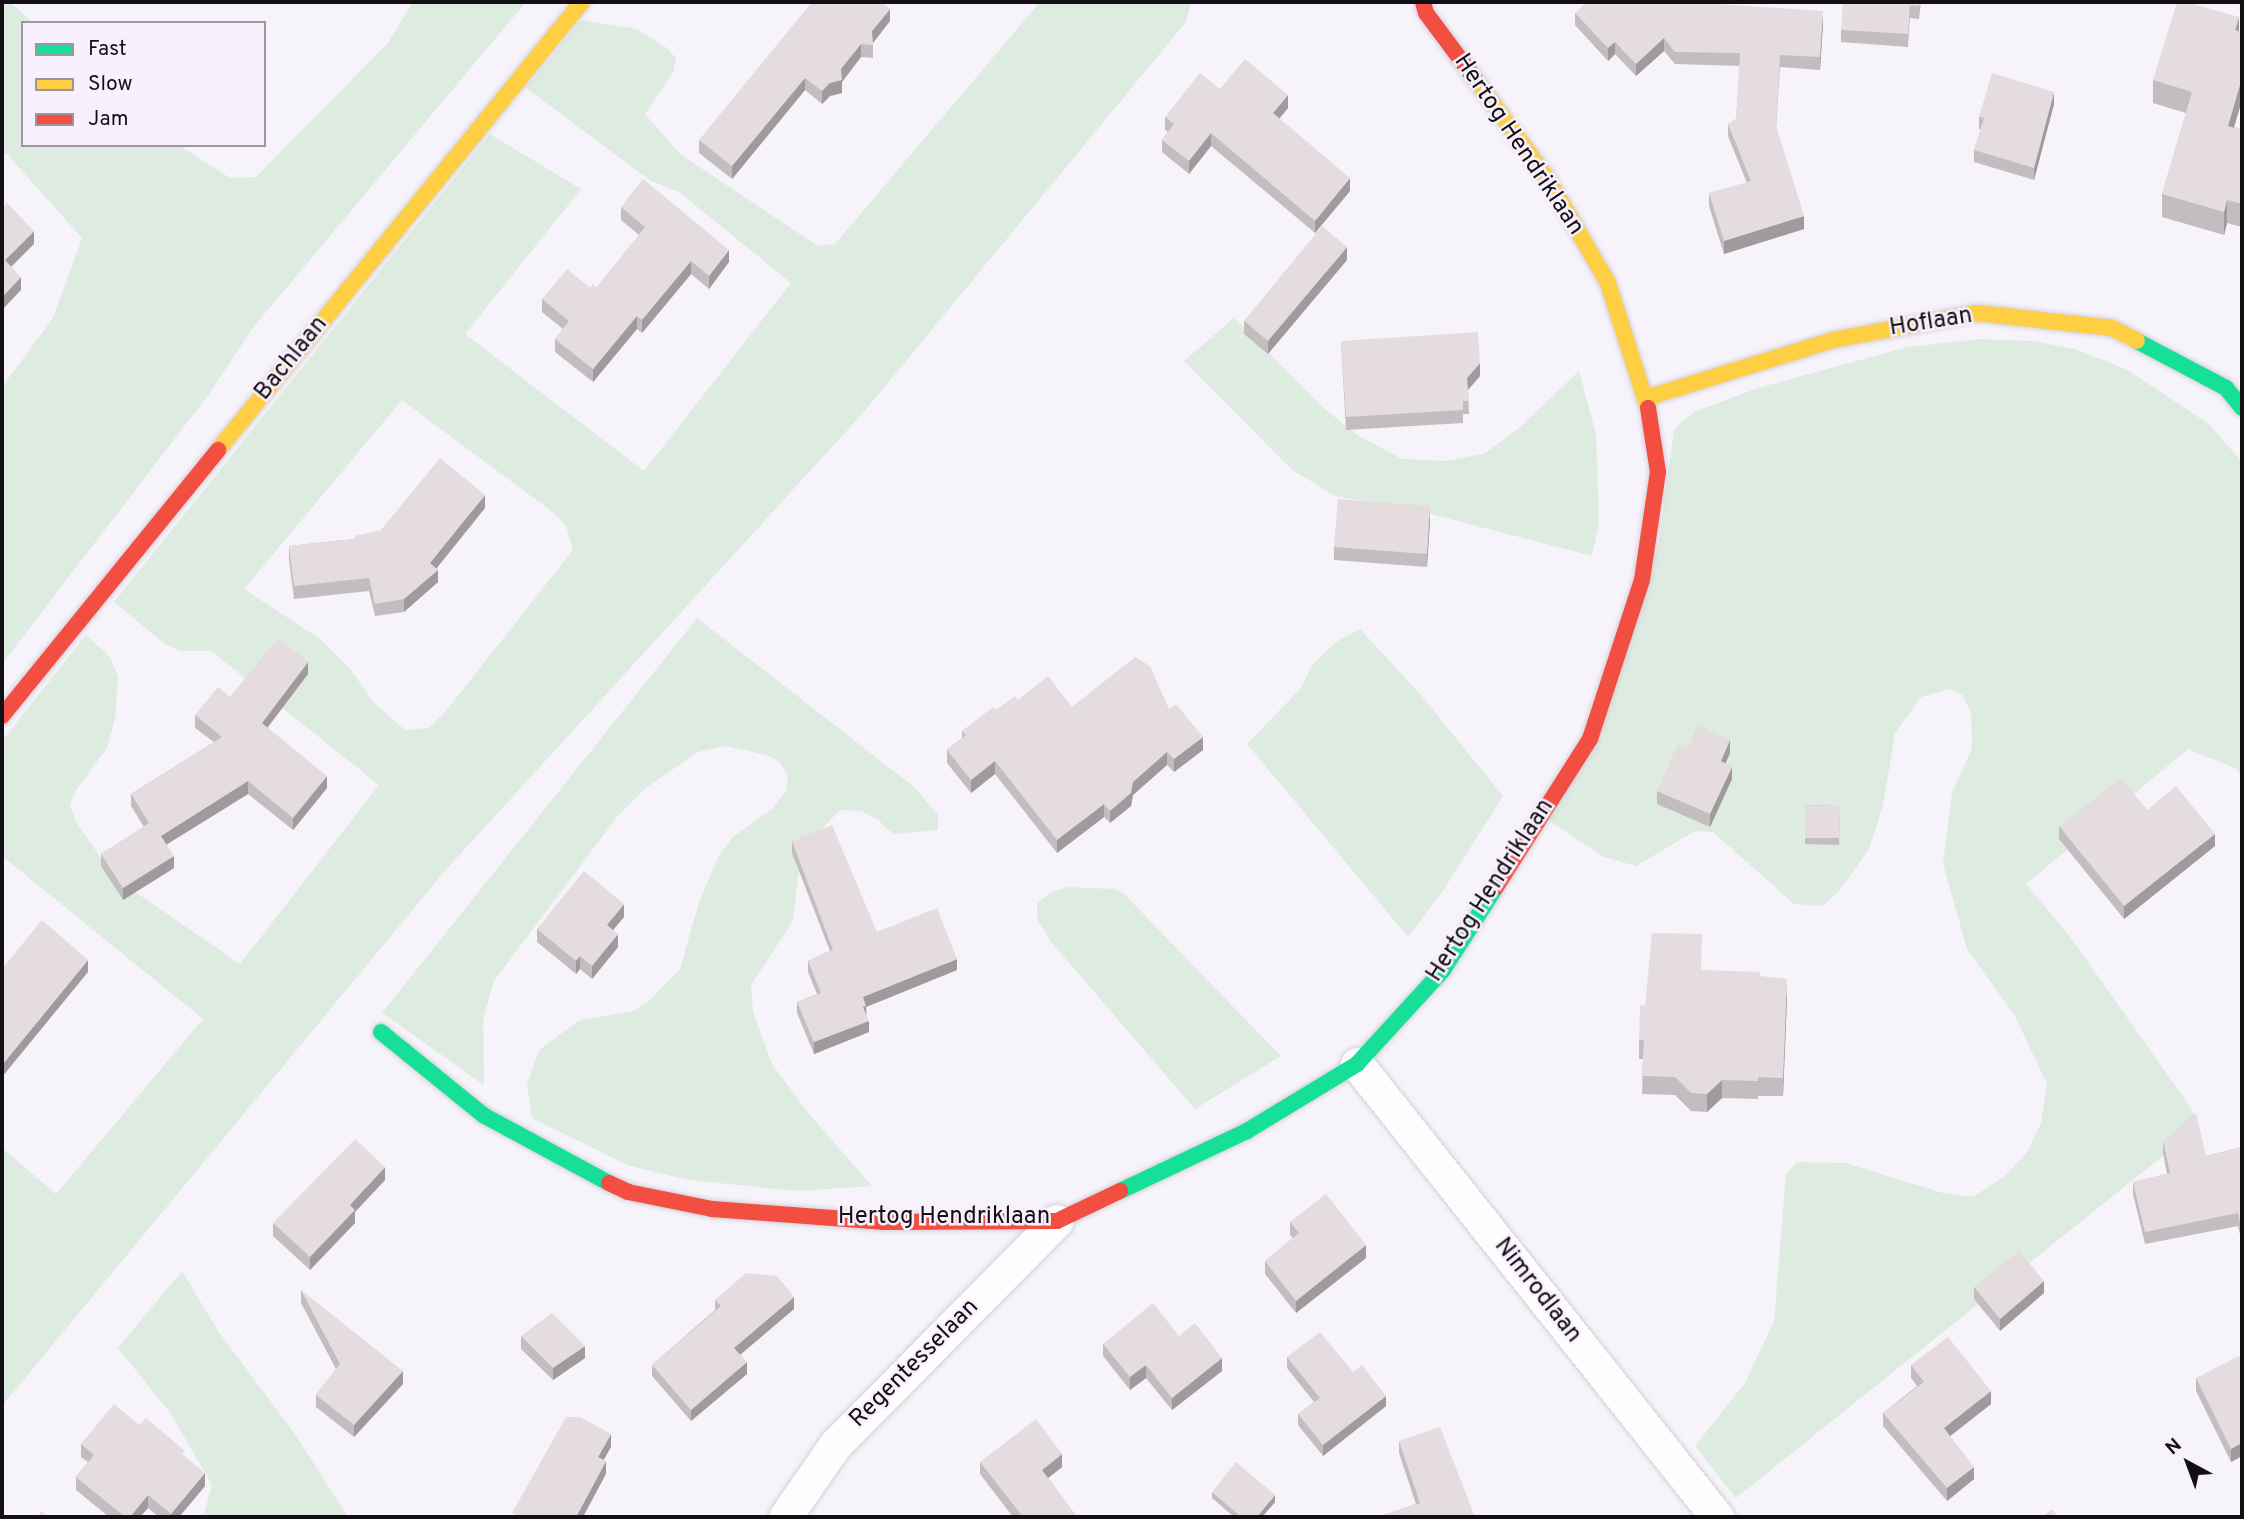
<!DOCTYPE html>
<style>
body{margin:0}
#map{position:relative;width:2244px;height:1519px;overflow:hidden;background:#f7f3fa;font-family:Overpass,sans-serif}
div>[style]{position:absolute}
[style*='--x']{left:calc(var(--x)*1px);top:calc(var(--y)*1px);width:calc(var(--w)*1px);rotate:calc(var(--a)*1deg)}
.green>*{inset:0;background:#deebe0}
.roads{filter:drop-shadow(0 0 2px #d4d0d7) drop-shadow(0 0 2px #d4d0d7)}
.street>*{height:33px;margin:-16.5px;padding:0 16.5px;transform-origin:16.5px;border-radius:16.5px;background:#fefdfe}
.fast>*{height:16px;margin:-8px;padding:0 8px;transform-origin:8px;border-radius:8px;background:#16e098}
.slow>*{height:16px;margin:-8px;padding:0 8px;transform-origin:8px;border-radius:8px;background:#ffcf43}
.jam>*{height:16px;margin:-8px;padding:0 8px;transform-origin:8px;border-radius:8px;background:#f24e42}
.wall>*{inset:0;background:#c4bdc0}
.shaded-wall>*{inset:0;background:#a09a9c}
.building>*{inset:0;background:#e4dcdf}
span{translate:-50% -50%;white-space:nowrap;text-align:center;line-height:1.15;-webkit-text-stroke:5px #f8f0fd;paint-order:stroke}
.street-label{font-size:24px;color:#140f16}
.frame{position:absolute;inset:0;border:4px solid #140f16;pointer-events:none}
.legend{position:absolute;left:21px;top:21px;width:245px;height:126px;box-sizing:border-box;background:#f8f0fd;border:2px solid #9d96a1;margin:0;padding:9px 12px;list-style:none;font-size:21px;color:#140f16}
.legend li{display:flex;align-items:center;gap:14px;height:35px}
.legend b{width:35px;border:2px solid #9d96a1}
.north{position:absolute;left:2153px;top:1428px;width:70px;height:70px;-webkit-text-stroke:5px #f8f0fd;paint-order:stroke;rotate:319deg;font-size:19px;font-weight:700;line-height:28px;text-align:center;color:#140f16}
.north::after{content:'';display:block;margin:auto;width:24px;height:32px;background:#140f16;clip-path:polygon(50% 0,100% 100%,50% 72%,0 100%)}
</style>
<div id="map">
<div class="green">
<div style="clip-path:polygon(2px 2px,10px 2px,33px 23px,23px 23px,23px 145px,179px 145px,230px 178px,256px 177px,388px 43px,413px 2px,526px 2px,252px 329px,209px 394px,2px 664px,2px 387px,53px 318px,82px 238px,7px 154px,2px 155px)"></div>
<div style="clip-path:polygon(evenodd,1040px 2px,1191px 2px,1186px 22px,863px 413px,443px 873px,2px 1406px,2px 1148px,56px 1194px,203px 1019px,2px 856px,2px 741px,86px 635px,110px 657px,118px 677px,115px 719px,107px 748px,76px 790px,70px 805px,76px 822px,103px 861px,131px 889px,240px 964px,379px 785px,211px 651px,180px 651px,165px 644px,114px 602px,490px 134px,581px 189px,465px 334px,644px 471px,791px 283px,679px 192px,651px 181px,526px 88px,581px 20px,637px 29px,667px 48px,676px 58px,673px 72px,645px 114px,680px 154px,818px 246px,835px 244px,1040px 2px,402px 400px,555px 514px,566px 526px,573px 550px,446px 711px,429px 728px,405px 730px,376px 705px,350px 669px,320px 639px,244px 589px,402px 400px)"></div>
<div style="clip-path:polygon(1234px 318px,1325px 409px,1357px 435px,1402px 459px,1444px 461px,1484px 454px,1518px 429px,1579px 371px,1596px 434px,1599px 523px,1592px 556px,1411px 509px,1335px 496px,1291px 469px,1184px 361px)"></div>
<div style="clip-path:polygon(1981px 339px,2033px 341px,2075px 349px,2126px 369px,2209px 424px,2242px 462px,2242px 775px,2235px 768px,2188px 749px,2026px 884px,2071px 938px,2193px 1111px,2199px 1127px,1736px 1498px,1695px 1446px,1745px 1383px,1774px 1321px,1786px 1174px,1797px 1162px,1845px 1163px,1943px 1193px,1973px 1197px,2005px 1176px,2027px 1152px,2041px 1123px,2047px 1084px,2015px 1016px,1967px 949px,1943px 864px,1952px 793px,1972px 748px,1971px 712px,1962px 695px,1949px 689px,1921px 697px,1895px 733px,1883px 805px,1869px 849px,1840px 890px,1823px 906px,1794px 904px,1713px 832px,1695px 831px,1636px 866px,1604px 857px,1548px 820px,1659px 543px,1674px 429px,1694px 412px,1758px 388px,1908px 347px)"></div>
<div style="clip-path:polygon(697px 618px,914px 787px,938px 815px,938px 830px,893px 834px,878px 820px,861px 811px,840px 810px,801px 851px,793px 921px,751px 985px,753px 1012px,772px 1064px,809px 1114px,872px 1186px,798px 1191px,688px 1180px,627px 1165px,532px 1118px,527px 1085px,539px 1050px,578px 1021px,633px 1011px,647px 1003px,680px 969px,699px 902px,719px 855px,733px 837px,772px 809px,786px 791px,788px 776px,780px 762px,767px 755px,725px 746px,698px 752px,647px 787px,617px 817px,494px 981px,483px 1020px,484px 1085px,382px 1013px)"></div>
<div style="clip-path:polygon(1360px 629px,1420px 694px,1503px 796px,1444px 889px,1408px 937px,1247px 744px,1301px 688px,1312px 665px,1336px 642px)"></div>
<div style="clip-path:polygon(1068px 887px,1115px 889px,1124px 894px,1281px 1056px,1195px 1109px,1052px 943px,1037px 919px,1037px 903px,1050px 893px)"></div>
<div style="clip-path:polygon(182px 1271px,218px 1331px,295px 1434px,348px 1517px,203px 1517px,212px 1485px,171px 1414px,118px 1348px)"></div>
</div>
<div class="roads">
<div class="street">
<div style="--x:1357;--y:1064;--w:579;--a:51.53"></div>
<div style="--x:785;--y:1517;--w:88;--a:-55.2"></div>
<div style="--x:835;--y:1445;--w:315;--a:-45.3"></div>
</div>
<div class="fast">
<div style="--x:2137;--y:341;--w:101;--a:27.8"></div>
<div style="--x:2226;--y:388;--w:26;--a:51"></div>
<div style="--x:381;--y:1032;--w:132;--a:39.1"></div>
<div style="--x:483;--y:1115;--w:143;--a:28.4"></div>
<div style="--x:1120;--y:1191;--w:140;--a:-25.3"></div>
<div style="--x:1247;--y:1131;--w:129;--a:-31.3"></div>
<div style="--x:1357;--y:1064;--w:127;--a:-47.5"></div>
<div style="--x:1443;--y:970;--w:98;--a:-57.4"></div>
</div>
<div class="slow">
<div style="--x:1475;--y:79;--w:122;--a:54"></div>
<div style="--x:1547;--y:178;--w:121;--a:59.8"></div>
<div style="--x:1608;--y:283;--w:131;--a:72.3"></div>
<div style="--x:1646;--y:398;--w:196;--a:-17.2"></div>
<div style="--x:1833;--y:340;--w:147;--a:-10.6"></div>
<div style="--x:1977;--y:313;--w:136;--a:6.3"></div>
<div style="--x:2112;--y:328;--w:28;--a:27"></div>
<div style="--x:218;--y:450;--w:577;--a:-50.91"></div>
</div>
<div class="jam">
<div style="--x:1423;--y:2;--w:11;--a:75"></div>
<div style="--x:1426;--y:13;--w:82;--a:53.4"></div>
<div style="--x:2;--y:716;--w:343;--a:-50.9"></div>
<div style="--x:1496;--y:887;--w:175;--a:-57.6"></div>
<div style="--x:1590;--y:739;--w:167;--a:-71.9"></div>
<div style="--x:1642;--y:580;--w:109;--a:-81.6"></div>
<div style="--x:1658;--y:472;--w:65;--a:-98.9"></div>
<div style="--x:609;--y:1183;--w:21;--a:25"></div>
<div style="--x:628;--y:1192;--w:86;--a:11.4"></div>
<div style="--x:712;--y:1209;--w:171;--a:4.3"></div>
<div style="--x:883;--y:1222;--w:174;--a:-0.3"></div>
<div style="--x:1057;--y:1221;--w:70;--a:-25.5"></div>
</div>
</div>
<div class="wall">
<div style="clip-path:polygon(1921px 2px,1919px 19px,1910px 18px,1908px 47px,1841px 42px,1841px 30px)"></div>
<div style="clip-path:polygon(1688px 3px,1823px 23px,1820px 70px,1780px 67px,1776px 128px,1804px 229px,1724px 254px,1709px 206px,1709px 193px,1747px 183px,1728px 136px,1728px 124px,1736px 119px,1740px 66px,1675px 64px,1664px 51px,1636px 76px,1615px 54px,1608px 61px,1575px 25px,1575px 13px)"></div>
<div style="clip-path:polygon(890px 21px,873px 43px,873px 58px,861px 57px,842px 82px,842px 93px,830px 96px,822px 104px,805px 90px,732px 179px,699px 153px,699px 140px)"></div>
<div style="clip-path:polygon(2239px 31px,2242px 32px,2242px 100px,2234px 127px,2242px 130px,2242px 227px,2227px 223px,2224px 235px,2162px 217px,2162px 194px,2186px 113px,2153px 103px,2153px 80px)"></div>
<div style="clip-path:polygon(1220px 89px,1288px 108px,1279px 119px,1350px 191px,1315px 233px,1211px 146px,1189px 174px,1162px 152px,1162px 140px,1168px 132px,1165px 130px,1165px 117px)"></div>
<div style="clip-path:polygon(2054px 104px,2034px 180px,1974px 162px,1974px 150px,1981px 130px,1979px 129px,1979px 117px)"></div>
<div style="clip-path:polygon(621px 207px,729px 262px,709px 289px,691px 274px,642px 333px,637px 329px,593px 382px,555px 352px,555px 339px,563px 329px,542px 312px,542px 299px,597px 287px,639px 235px,621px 220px)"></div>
<div style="clip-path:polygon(1347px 260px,1268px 354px,1244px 334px,1244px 321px)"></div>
<div style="clip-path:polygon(1341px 341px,1480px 376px,1468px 390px,1469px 414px,1463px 414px,1463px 423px,1346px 430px)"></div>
<div style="clip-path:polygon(485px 508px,437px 568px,438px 582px,404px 612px,375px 616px,369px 591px,294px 599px,289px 559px,289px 546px,354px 539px)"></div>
<div style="clip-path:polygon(1430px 519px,1427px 567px,1334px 560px,1334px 547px)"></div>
<div style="clip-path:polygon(308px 674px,267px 727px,327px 788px,293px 830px,248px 794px,167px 844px,174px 868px,123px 900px,101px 866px,101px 854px,144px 827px,131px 806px,131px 794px,214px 742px,195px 728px,195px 715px,230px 697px)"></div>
<div style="clip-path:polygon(1018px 700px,1072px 707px,1169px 709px,1203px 750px,1174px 772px,1167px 765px,1133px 795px,1131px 806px,1110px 823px,1104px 817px,1057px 853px,995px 774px,971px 793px,947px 763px,947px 750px,962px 738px,962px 731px,996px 710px)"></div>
<div style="clip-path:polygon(1688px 748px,1730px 753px,1725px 764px,1732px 779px,1710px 827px,1657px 804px,1657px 791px)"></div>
<div style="clip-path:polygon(1805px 805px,1840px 806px,1839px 845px,1805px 844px)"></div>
<div style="clip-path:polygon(2147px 810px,2215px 846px,2124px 919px,2059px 839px,2059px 826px)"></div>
<div style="clip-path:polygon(792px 841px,877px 932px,957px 970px,866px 1007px,869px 1032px,814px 1054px,797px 1013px,797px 1002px,817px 994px,808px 972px,808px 961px,830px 951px,792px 853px)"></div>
<div style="clip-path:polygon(624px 917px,613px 930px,618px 947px,592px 979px,580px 969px,576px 974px,537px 942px,537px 929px)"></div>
<div style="clip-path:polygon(1702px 970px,1760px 976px,1787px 997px,1783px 1096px,1758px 1096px,1758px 1099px,1722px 1098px,1707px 1112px,1691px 1111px,1675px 1095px,1642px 1094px,1643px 1059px,1639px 1059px,1639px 1040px,1645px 1006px)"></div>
<div style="clip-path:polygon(2163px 1141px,2206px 1156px,2242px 1147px,2242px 1243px,2238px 1226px,2145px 1244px,2133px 1194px,2133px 1182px,2167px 1174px,2163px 1153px)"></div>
<div style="clip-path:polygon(385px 1180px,355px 1212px,355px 1223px,310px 1270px,273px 1236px,273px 1223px)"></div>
<div style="clip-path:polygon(1290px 1222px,1366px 1258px,1296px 1313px,1265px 1274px,1265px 1261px,1293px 1238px,1290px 1235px)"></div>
<div style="clip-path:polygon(1974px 1287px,2044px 1293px,2000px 1331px,1974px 1299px)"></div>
<div style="clip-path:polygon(301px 1290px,403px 1384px,354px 1437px,316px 1407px,316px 1395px,336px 1369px,301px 1303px)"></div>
<div style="clip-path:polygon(715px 1300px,794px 1309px,740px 1355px,747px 1374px,691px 1421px,652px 1376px,652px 1365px,715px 1310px)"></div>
<div style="clip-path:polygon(521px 1336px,585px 1358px,553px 1380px,521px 1349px)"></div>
<div style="clip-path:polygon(1179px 1336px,1222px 1371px,1172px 1410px,1146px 1378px,1130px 1390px,1103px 1356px,1103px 1344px)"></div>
<div style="clip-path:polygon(1287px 1357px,1353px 1372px,1386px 1406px,1323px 1456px,1298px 1425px,1298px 1414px,1314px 1402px,1287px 1368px)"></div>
<div style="clip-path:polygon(2242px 1362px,2242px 1456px,2231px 1462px,2196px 1391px,2196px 1378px)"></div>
<div style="clip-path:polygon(1911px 1365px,1991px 1404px,1950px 1436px,1974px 1479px,1947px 1501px,1883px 1426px,1883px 1413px,1917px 1386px,1911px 1378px)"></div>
<div style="clip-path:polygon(139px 1425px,185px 1457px,205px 1486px,179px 1517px,159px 1517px,148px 1508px,140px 1517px,109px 1517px,76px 1490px,76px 1477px,88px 1462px,81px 1457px,81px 1444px)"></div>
<div style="clip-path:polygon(1399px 1441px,1475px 1517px,1381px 1517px,1381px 1516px,1416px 1504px,1399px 1453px)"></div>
<div style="clip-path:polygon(980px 1462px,1062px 1467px,1048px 1478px,1077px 1517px,1013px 1517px,980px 1474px)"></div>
<div style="clip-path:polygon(1212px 1492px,1275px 1502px,1262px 1517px,1234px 1517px,1212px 1498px)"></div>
</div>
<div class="shaded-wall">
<div style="clip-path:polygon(890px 9px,890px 21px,872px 44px,872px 31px)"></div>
<div style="clip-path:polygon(1823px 11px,1823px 23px,1820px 70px,1820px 57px)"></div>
<div style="clip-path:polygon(2239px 17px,2239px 40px,2235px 30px)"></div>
<div style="clip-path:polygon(1664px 38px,1664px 51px,1636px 76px,1636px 64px)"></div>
<div style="clip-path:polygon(1615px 42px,1615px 54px,1608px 61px,1608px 48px)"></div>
<div style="clip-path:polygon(861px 44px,861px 57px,842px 82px,842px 93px,830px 96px,822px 104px,822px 91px)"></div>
<div style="clip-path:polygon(805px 78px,805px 90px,732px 179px,732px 166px)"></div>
<div style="clip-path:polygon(2242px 78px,2242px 100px,2228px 148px,2228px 126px)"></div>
<div style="clip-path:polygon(2054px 92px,2054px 104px,2034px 180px,2034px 168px)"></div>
<div style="clip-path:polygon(1288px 95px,1288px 108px,1273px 126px,1273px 113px)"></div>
<div style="clip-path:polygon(1211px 133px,1211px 146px,1189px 174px,1189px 161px)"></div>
<div style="clip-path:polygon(1350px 178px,1350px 191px,1315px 233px,1315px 221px)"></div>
<div style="clip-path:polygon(2227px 200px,2227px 223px,2224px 235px,2224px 212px)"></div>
<div style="clip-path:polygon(1804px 216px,1804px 229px,1724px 254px,1724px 241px)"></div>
<div style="clip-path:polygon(34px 231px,34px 244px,5px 273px,5px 260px)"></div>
<div style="clip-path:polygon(1347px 247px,1347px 260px,1268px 354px,1268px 341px)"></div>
<div style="clip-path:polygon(729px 250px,729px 262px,709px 289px,709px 276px)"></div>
<div style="clip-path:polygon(691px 261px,691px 274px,642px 333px,642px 320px)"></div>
<div style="clip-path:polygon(21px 277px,21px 290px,2px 310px,2px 297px)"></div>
<div style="clip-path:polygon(637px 316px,637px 329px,593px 382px,593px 369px)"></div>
<div style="clip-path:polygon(1480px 363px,1480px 376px,1467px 391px,1467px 378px)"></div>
<div style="clip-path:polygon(485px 495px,485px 508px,430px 576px,430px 563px)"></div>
<div style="clip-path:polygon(1430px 506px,1430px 519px,1427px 567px,1427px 554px)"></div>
<div style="clip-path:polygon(438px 570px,438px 582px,404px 612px,404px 599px)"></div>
<div style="clip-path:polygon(308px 662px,308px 674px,262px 735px,262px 723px)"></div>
<div style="clip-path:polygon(1203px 737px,1203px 750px,1174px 772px,1174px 759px)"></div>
<div style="clip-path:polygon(1730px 740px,1730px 753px,1721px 774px,1721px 761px)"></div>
<div style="clip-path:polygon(1167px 752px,1167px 765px,1133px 795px,1131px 806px,1110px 823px,1110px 811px,1133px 782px)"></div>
<div style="clip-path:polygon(995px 761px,995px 774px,971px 793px,971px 780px)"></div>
<div style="clip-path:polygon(1732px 767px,1732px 779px,1710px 827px,1710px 814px)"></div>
<div style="clip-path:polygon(327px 776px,327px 788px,293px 830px,293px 818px)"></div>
<div style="clip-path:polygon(248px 781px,248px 794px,161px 848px,161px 836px)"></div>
<div style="clip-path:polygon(1104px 804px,1104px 817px,1057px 853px,1057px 840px)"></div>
<div style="clip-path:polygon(2215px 834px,2215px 846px,2124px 919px,2124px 906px)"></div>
<div style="clip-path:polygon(174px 856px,174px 868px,123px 900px,123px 888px)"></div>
<div style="clip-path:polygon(624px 904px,624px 917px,607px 937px,607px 925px)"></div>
<div style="clip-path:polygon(618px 934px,618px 947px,592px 979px,592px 966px)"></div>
<div style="clip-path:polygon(580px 956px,580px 969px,576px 974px,576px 961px)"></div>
<div style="clip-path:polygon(957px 959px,957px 970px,866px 1007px,866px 1017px,863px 1018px,863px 997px)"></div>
<div style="clip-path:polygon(88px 960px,88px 972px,2px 1077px,2px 1065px)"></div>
<div style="clip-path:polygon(1787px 979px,1787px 997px,1783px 1096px,1783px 1078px)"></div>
<div style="clip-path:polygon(869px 1021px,869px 1032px,814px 1054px,814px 1042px)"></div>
<div style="clip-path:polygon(1722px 1080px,1722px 1098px,1707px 1112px,1707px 1094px)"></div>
<div style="clip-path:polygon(385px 1167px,385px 1180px,355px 1212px,355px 1223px,310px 1270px,310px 1257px,350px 1205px)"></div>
<div style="clip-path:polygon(1366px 1245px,1366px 1258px,1296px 1313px,1296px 1301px)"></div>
<div style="clip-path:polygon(2044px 1281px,2044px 1293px,2000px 1331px,2000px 1319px)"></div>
<div style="clip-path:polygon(794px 1297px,794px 1309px,734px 1360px,734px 1348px)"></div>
<div style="clip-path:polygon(585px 1346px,585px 1358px,553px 1380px,553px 1368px)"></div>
<div style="clip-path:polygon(1222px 1358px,1222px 1371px,1172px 1410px,1172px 1398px)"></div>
<div style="clip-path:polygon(747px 1362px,747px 1374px,691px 1421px,691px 1410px)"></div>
<div style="clip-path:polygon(1146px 1365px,1146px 1378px,1130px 1390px,1130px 1377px)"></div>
<div style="clip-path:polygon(403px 1371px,403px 1384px,354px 1437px,354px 1425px)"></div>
<div style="clip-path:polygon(1991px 1391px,1991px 1404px,1944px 1441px,1944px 1428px)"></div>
<div style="clip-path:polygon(1386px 1396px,1386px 1406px,1323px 1456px,1323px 1445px)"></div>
<div style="clip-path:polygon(611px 1434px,611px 1447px,598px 1470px,598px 1457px)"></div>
<div style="clip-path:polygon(2242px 1443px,2242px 1456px,2231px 1462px,2231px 1449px)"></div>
<div style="clip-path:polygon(1062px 1454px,1062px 1467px,1042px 1483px,1042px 1470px)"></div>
<div style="clip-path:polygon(606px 1461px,606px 1474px,583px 1517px,576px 1517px)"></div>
<div style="clip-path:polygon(1974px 1467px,1974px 1479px,1947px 1501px,1947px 1488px)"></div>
<div style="clip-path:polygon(205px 1473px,205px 1486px,179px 1517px,171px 1517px,171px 1514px)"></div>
<div style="clip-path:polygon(148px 1495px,148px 1508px,140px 1517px,130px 1517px)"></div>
<div style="clip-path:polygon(1275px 1495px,1275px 1502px,1262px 1517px,1257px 1517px)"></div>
</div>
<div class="building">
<div style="clip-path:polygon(812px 2px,882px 2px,890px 9px,872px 31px,873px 45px,861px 44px,841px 69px,842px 80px,830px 83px,822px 91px,805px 78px,732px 166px,699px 140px)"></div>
<div style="clip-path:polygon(1587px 2px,1687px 2px,1823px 11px,1820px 57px,1780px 55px,1776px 126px,1804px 216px,1724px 241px,1709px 193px,1751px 181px,1728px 124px,1736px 119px,1740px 53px,1675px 52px,1664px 38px,1636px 64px,1615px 42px,1608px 48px,1575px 13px)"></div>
<div style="clip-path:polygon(1843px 2px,1920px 2px,1919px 6px,1910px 5px,1908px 34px,1841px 30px)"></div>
<div style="clip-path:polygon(2177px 2px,2186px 2px,2239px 17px,2235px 30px,2242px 32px,2242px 78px,2228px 126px,2242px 130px,2242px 204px,2227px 200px,2224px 212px,2162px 194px,2192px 92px,2153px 80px)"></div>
<div style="clip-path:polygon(1245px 59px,1288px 95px,1273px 113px,1350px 178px,1315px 221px,1211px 133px,1189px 161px,1162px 140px,1174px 124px,1165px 117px,1200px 73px,1220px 89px)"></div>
<div style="clip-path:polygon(1992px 73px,2054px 92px,2034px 168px,1974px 150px,1984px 118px,1979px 117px)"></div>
<div style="clip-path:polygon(643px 179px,729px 250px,709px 276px,691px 261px,642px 320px,637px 316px,593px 369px,555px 339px,569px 321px,542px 299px,567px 269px,590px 288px,593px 284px,597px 287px,645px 227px,621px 207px)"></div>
<div style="clip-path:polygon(7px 203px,34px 231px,5px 260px,21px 277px,2px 297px,2px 209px)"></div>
<div style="clip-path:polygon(1322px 226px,1347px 247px,1268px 341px,1244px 321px)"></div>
<div style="clip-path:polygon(1478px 332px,1480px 363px,1467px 378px,1469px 401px,1463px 401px,1463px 410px,1346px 417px,1341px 341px)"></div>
<div style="clip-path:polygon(440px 458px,485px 495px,430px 563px,438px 570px,404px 599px,375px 604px,369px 578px,294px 586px,289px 546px,354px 539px,355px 536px,381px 530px)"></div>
<div style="clip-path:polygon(1338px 499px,1430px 506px,1427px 554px,1334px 547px)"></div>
<div style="clip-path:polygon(278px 638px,308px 662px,262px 723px,327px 776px,293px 818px,248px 781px,161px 836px,174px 856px,123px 888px,101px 854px,149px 823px,131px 794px,222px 737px,195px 715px,218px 687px,230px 697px)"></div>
<div style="clip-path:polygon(1135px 657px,1150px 666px,1169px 709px,1176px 704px,1203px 737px,1174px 759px,1167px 752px,1133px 782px,1131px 793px,1110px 811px,1104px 804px,1057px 840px,995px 761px,971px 780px,947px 750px,966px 735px,962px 731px,993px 707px,996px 710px,1015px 696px,1018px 700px,1048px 676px,1072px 707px)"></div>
<div style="clip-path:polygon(1698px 725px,1730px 740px,1721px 761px,1732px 767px,1710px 814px,1657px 791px,1678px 744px,1688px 748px)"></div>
<div style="clip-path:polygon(2121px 778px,2147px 810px,2176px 786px,2215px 834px,2124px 906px,2059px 826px)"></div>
<div style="clip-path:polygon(1805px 805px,1840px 806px,1839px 838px,1805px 838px)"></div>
<div style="clip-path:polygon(832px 825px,877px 932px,937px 908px,957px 959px,863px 997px,866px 1006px,863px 1007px,869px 1021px,814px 1042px,797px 1002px,821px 993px,808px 961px,833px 950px,792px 841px)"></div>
<div style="clip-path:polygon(584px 871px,624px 904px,607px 925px,618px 934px,592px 966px,580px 956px,576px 961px,537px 929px)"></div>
<div style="clip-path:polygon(42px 920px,88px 960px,2px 1065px,2px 969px)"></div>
<div style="clip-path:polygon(1652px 933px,1702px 934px,1701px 970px,1760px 972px,1760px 976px,1787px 979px,1783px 1078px,1758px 1077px,1758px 1081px,1722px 1080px,1707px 1094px,1691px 1093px,1675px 1077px,1642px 1076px,1644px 1040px,1639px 1040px,1640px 1005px,1645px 1006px)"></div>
<div style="clip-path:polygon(2196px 1113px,2206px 1156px,2242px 1147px,2242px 1231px,2238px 1213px,2145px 1232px,2133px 1182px,2170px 1173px,2163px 1141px)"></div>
<div style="clip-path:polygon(355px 1139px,385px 1167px,350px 1205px,355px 1210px,310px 1257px,273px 1223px)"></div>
<div style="clip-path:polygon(1326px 1194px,1366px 1245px,1296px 1301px,1265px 1261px,1299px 1233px,1290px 1222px)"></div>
<div style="clip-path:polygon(2019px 1251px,2044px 1281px,2000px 1319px,1974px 1287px)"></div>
<div style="clip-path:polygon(746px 1273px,777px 1276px,794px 1297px,734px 1348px,747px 1362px,691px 1410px,652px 1365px,721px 1306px,715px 1300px)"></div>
<div style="clip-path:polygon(301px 1290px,403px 1371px,354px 1425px,316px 1395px,340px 1364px)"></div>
<div style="clip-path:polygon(1153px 1303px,1179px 1336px,1195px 1323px,1222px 1358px,1172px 1398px,1146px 1365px,1130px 1377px,1103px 1344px)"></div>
<div style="clip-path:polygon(552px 1313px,585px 1346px,553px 1368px,521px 1336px)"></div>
<div style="clip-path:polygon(1320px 1332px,1353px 1372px,1362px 1365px,1386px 1396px,1323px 1445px,1298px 1414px,1320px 1398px,1287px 1357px)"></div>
<div style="clip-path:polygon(1948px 1337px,1991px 1391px,1944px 1428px,1974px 1467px,1947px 1488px,1883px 1413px,1924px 1382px,1911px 1365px)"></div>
<div style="clip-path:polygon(2239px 1356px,2242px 1362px,2242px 1443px,2231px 1449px,2196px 1378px)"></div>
<div style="clip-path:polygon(114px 1404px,139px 1425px,146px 1418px,185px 1451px,182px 1454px,205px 1473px,171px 1514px,148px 1495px,130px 1517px,125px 1517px,76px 1477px,94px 1455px,81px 1444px)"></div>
<div style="clip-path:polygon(566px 1417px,580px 1417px,611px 1434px,598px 1457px,606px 1461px,576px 1517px,519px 1517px,512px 1513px)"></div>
<div style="clip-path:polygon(1036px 1419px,1062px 1454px,1042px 1470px,1077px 1517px,1023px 1517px,980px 1462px)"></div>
<div style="clip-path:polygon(1440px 1427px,1475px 1517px,1382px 1517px,1381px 1516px,1420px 1503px,1399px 1441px)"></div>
<div style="clip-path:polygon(1236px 1462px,1275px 1495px,1257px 1517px,1241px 1517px,1212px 1492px)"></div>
<div style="clip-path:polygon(2052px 1509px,2058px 1517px,2042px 1517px)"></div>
<div style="clip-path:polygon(42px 1511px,46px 1517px,37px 1517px)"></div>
</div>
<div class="street-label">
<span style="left:1518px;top:145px;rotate:56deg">Hertog Hendriklaan</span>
<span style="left:1931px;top:323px;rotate:-9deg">Hoflaan</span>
<span style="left:292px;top:359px;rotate:-51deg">Bachlaan</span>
<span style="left:1491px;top:891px;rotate:-57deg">Hertog Hendriklaan</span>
<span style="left:944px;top:1218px">Hertog Hendriklaan</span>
<span style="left:1537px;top:1291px;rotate:52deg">Nimrodlaan</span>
<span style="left:915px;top:1364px;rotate:-45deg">Regentesselaan</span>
</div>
<div class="frame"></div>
<ul class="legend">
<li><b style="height:9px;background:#16e098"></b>Fast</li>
<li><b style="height:9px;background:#ffcf43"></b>Slow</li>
<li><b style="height:9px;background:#f24e42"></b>Jam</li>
</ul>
<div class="north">N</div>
</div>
